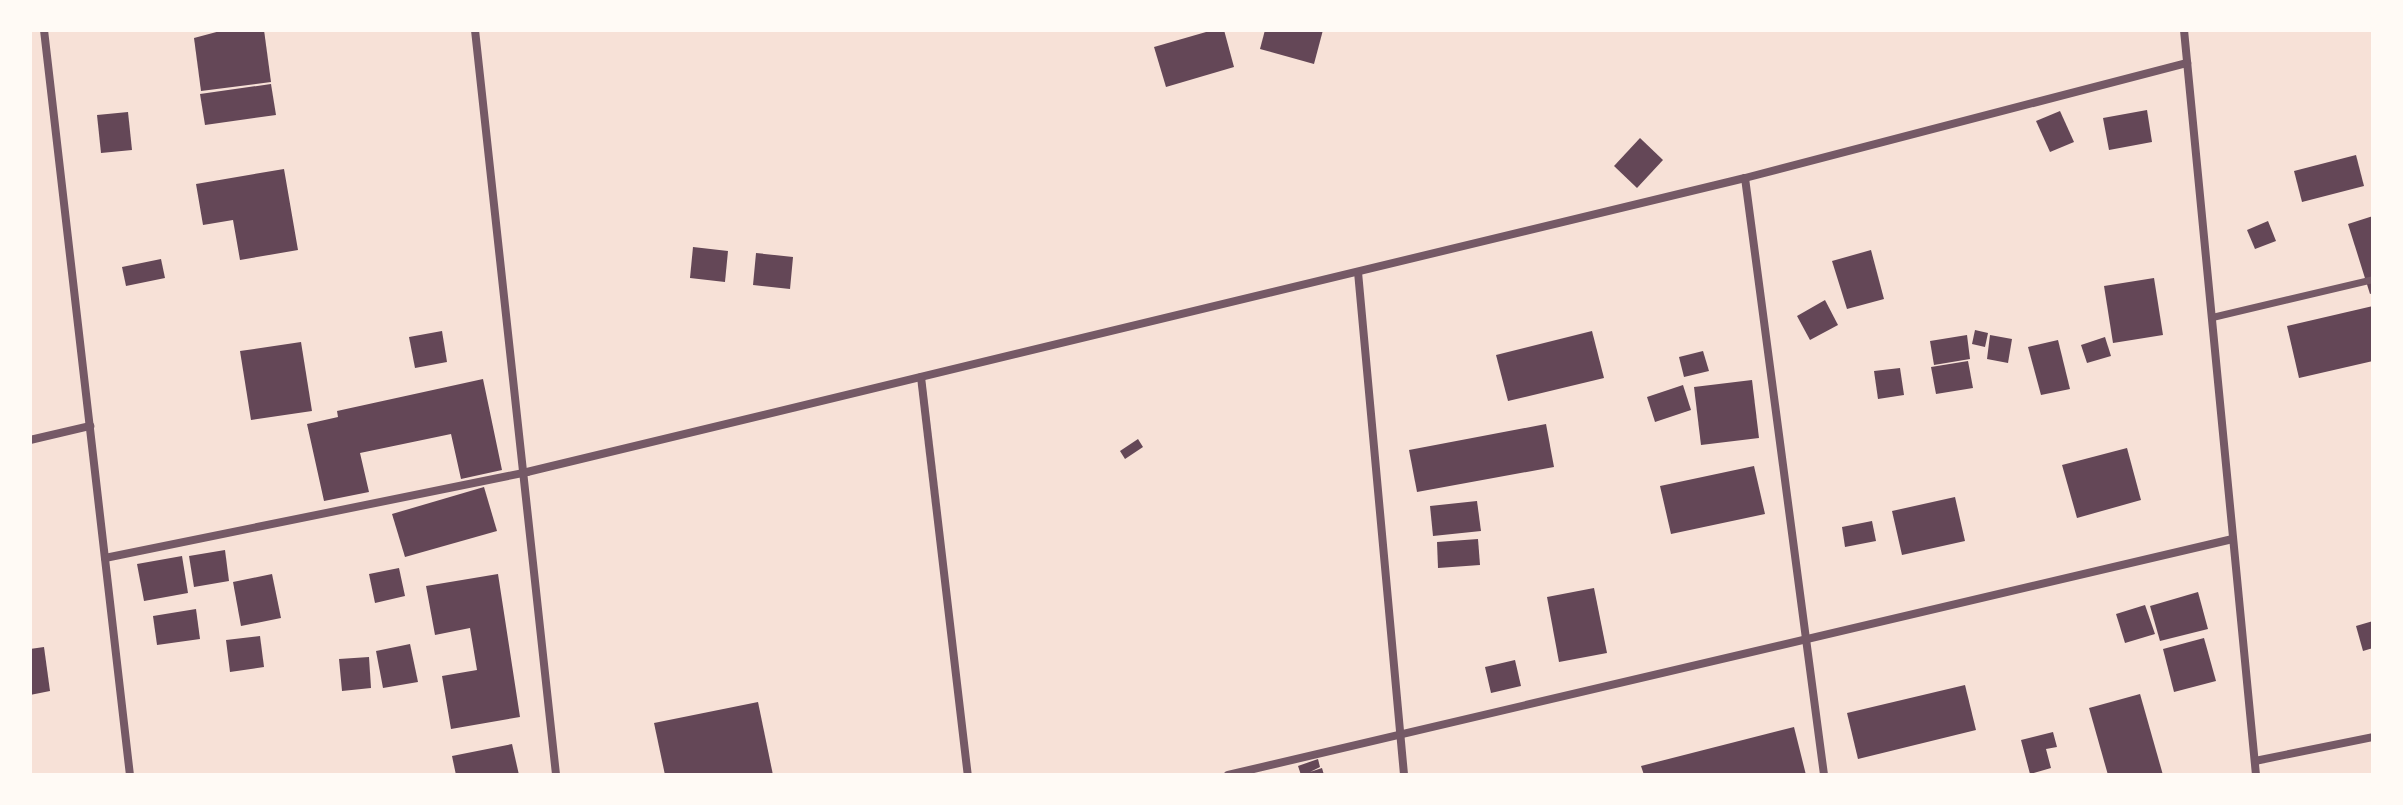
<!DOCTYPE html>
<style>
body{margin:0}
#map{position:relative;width:2403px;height:805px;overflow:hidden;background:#f7e1d7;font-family:Jost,sans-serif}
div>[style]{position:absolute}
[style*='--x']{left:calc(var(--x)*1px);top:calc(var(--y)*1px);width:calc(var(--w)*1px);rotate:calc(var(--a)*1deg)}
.building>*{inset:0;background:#644757}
.pedestrian>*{height:7px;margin:-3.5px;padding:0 3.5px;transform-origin:3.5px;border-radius:3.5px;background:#755966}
.minor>*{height:8px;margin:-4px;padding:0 4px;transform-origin:4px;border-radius:4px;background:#755966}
span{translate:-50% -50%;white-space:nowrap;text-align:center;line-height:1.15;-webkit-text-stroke:8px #fffaf5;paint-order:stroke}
.frame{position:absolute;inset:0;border:32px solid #fffaf5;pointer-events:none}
</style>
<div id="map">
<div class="building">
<div style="clip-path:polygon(224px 30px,264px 30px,271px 82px,201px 91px,194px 38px)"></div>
<div style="clip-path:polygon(1213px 30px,1224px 30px,1234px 67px,1166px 87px,1154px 47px)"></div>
<div style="clip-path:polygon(1265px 30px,1323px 30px,1314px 64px,1260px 49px)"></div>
<div style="clip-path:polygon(271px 84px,276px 115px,205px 125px,200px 94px)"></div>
<div style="clip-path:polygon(2147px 110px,2152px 142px,2109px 150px,2103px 118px)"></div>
<div style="clip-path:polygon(2060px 111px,2074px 142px,2050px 152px,2036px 121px)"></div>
<div style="clip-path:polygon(128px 112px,132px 150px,101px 153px,97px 115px)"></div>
<div style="clip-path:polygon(1640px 138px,1663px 160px,1637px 188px,1614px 166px)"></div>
<div style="clip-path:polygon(2356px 155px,2364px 186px,2302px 202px,2294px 171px)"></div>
<div style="clip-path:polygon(284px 169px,298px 250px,240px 260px,233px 220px,203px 225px,196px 184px)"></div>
<div style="clip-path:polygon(2373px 216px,2373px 293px,2370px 294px,2348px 224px)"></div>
<div style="clip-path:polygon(2268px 221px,2276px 241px,2255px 249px,2247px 230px)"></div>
<div style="clip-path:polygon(693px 247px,728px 251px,725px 282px,690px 278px)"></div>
<div style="clip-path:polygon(1871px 250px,1884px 299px,1847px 309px,1832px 261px)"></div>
<div style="clip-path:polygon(756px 253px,793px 257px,790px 289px,753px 285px)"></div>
<div style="clip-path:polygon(161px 259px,165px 278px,126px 286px,122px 267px)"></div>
<div style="clip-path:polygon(2154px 278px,2163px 335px,2113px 343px,2104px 286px)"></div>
<div style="clip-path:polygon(1825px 300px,1838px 325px,1810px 340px,1797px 316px)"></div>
<div style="clip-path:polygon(2373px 306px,2373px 361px,2299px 378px,2287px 326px)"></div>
<div style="clip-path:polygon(1975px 330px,1988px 333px,1985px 347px,1972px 344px)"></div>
<div style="clip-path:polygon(442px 331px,447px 362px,415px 368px,409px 337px)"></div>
<div style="clip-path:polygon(1592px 331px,1604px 378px,1508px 401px,1496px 355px)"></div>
<div style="clip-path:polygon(1967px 335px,1970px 359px,1934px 365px,1930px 341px)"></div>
<div style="clip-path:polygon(1990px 335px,2012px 339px,2008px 363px,1987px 359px)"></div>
<div style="clip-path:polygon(2105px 337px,2111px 356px,2087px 363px,2081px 345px)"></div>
<div style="clip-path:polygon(2058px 340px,2070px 389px,2041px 395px,2028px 347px)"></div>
<div style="clip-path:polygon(301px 342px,312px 411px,251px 420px,240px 351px)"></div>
<div style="clip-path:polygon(1703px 351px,1709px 371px,1684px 377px,1679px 357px)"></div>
<div style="clip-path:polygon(1968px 361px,1973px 388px,1936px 394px,1931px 367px)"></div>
<div style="clip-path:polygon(1900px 368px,1904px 395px,1878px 399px,1874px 371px)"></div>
<div style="clip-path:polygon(483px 379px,502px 470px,461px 479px,451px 434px,360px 453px,369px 492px,324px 501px,307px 424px,338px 417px,337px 411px)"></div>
<div style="clip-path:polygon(1752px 380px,1759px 438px,1701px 445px,1694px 387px)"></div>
<div style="clip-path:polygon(1683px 385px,1691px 410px,1655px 422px,1647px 397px)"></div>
<div style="clip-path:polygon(1546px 424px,1554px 467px,1417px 492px,1409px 450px)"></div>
<div style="clip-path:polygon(1138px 439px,1143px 447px,1125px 459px,1120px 451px)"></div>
<div style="clip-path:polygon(2127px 448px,2141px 500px,2077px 518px,2062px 465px)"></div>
<div style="clip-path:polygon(1754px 466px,1765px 514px,1671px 534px,1660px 486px)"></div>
<div style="clip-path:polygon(484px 487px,497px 531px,405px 557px,392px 514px)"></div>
<div style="clip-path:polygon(1955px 497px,1965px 541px,1902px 555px,1892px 511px)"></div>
<div style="clip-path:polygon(1477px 501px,1481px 531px,1433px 536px,1430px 506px)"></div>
<div style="clip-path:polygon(1872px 521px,1876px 541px,1845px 547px,1842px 527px)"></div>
<div style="clip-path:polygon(1478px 539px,1480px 565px,1438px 568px,1437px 542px)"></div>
<div style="clip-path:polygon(225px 550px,229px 581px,194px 587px,189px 556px)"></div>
<div style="clip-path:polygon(182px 556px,188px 593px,144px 601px,137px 564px)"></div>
<div style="clip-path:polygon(399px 568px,405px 596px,375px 603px,369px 574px)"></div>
<div style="clip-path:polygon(272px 574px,281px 618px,241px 626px,233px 582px)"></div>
<div style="clip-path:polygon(498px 574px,520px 717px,451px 729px,442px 676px,477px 670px,470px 628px,435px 635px,426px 586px)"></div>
<div style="clip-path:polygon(1594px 588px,1607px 653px,1559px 662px,1547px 597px)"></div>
<div style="clip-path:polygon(2198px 592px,2208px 629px,2160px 641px,2150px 606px)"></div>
<div style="clip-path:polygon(2145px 605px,2155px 634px,2125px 643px,2116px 614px)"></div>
<div style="clip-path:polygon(196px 609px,200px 639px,157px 645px,153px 616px)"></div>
<div style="clip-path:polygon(2373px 621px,2373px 648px,2363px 651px,2356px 626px)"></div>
<div style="clip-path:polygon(260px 636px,264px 667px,230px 672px,226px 640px)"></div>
<div style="clip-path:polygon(2204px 638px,2216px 681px,2174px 692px,2163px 649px)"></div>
<div style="clip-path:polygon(410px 644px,418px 682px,383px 688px,376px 651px)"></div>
<div style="clip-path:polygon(44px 647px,50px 691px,30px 695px,30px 649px)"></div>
<div style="clip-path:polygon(369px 657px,371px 688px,342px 691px,339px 659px)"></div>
<div style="clip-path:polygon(1515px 660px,1521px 686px,1491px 693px,1485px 667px)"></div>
<div style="clip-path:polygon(1965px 685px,1976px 730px,1858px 759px,1847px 713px)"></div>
<div style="clip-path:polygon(2140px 694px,2163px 775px,2108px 775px,2089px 708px)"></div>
<div style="clip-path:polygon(758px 702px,773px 775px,665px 775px,654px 723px)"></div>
<div style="clip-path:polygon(1794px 727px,1806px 775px,1644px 775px,1641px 766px)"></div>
<div style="clip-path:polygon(2053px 732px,2057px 747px,2046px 749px,2051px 768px,2030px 774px,2021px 740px)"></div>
<div style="clip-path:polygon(512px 744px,519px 775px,456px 775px,452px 756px)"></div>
<div style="clip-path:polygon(1318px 759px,1320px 767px,1310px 772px,1322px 768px,1324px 775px,1301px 775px,1298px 766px)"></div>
</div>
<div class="pedestrian">
<div style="--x:2212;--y:317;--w:165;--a:-13.3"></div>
</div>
<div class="minor">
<div style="--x:44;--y:30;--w:750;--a:83.42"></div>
<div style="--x:475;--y:30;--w:749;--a:83.79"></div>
<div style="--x:2184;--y:30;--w:748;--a:84.48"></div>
<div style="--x:1745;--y:178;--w:602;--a:82.46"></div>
<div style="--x:1358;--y:272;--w:505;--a:84.77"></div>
<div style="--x:921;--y:377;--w:401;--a:83.3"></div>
<div style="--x:30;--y:440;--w:62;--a:-13.1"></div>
<div style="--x:105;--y:558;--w:431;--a:-11.5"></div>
<div style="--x:527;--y:472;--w:1253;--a:-13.57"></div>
<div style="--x:1745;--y:178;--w:457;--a:-14.6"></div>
<div style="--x:2255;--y:761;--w:120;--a:-11.5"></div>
<div style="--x:1228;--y:775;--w:1032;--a:-13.22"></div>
</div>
<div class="frame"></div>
</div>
